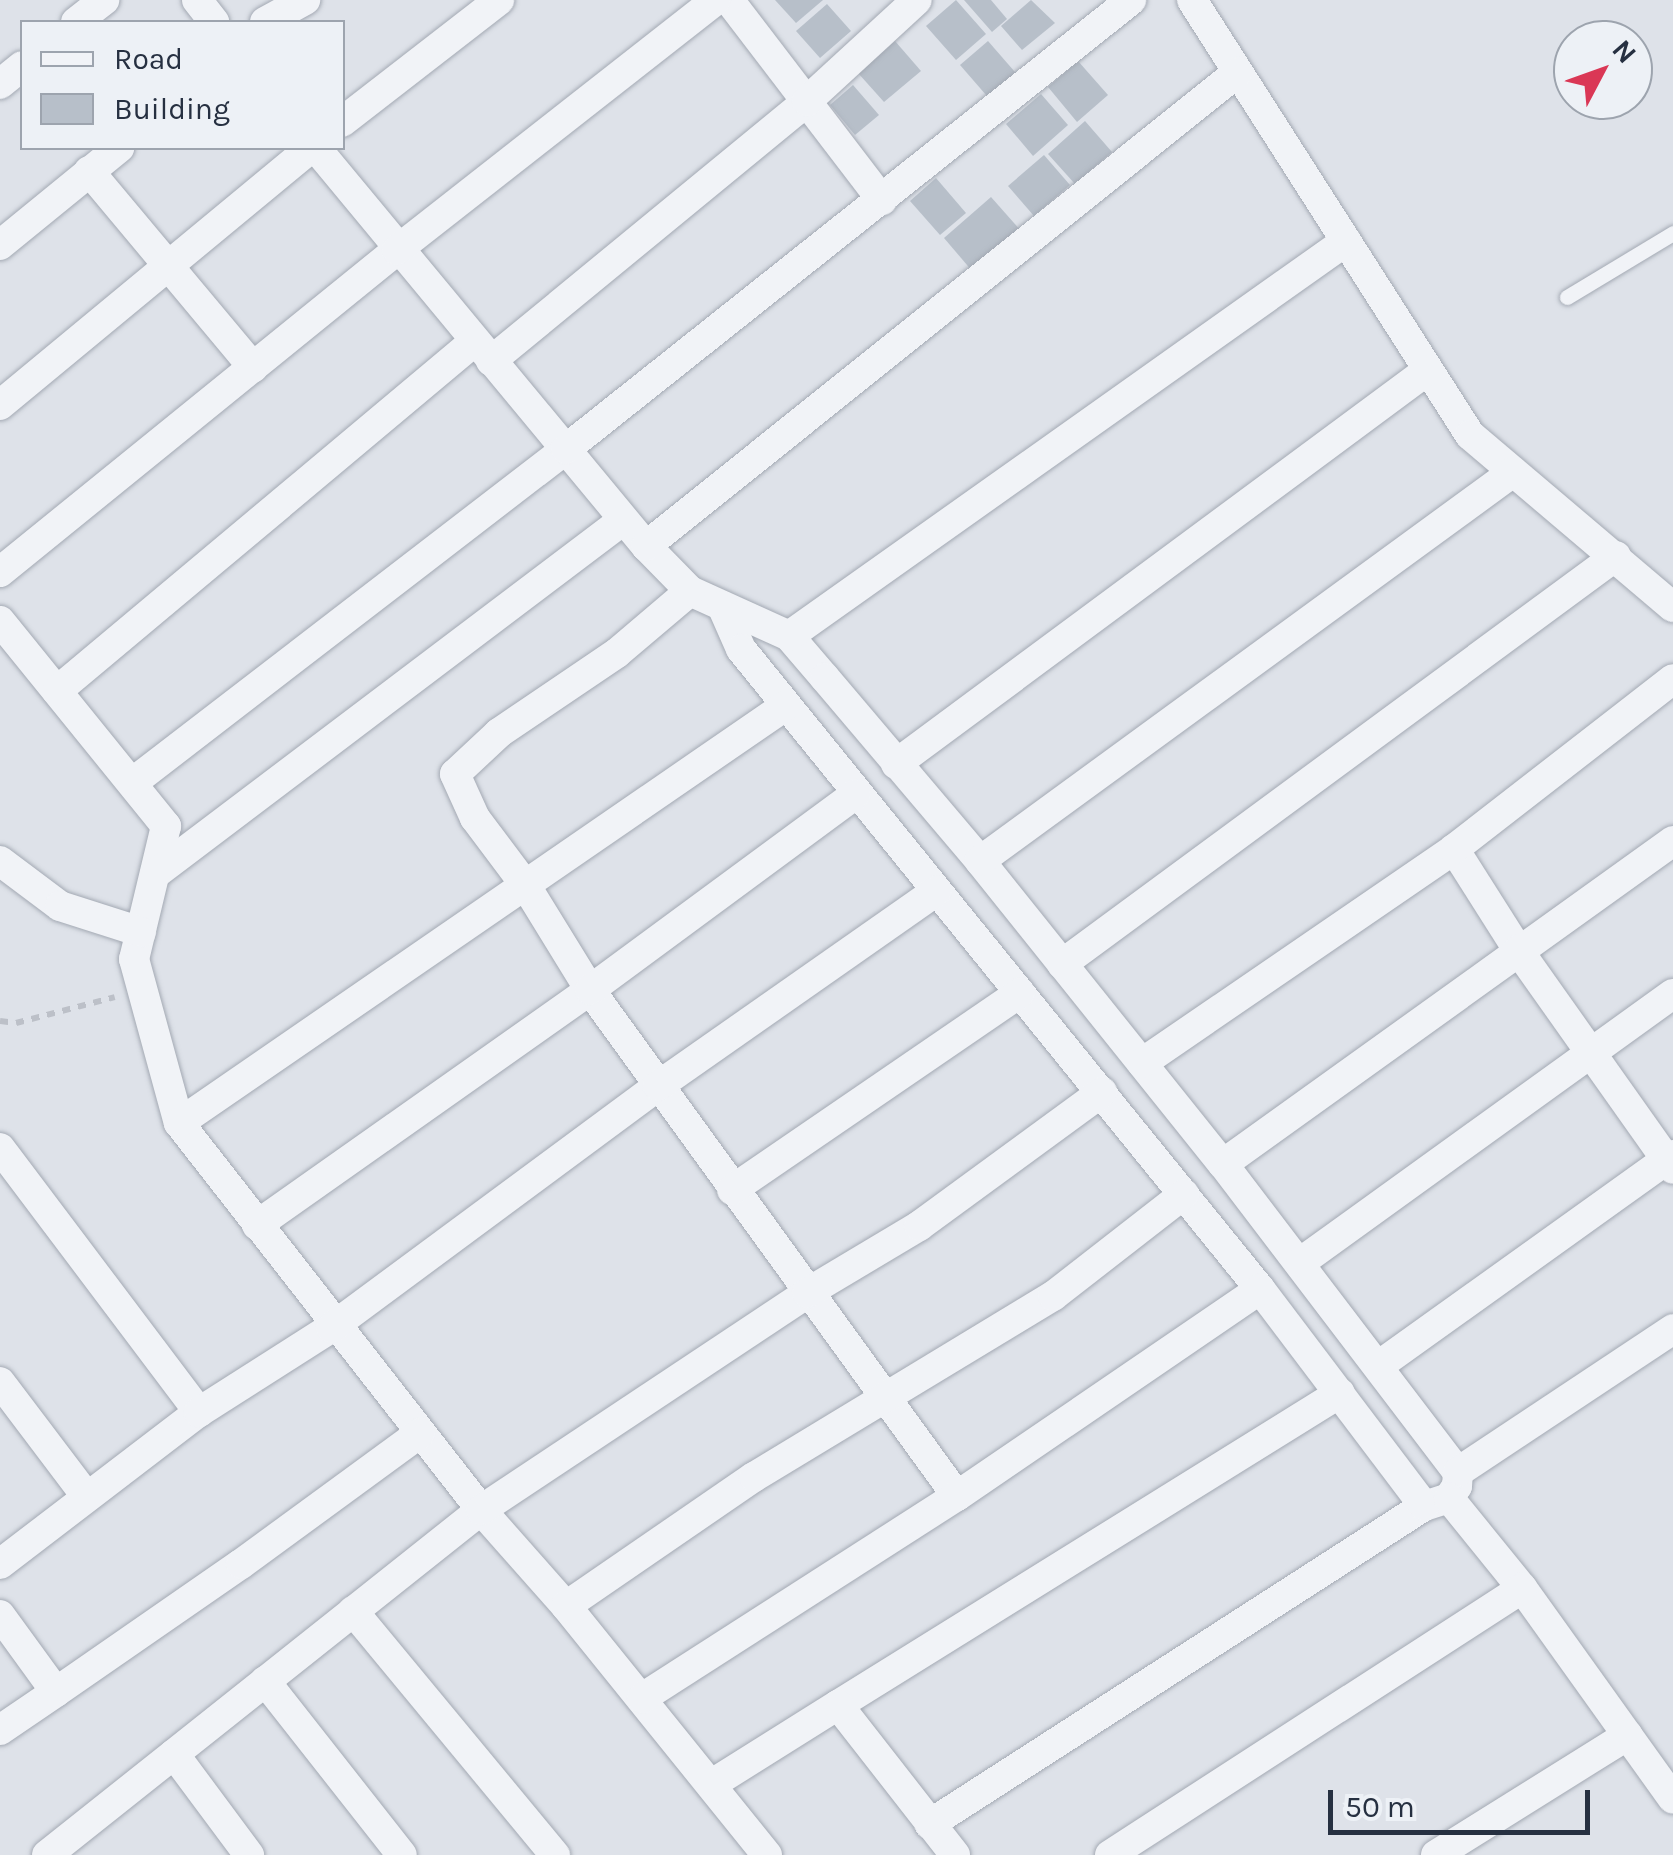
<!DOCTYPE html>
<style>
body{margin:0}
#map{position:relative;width:1673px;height:1855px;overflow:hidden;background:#dee2e9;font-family:Karla,sans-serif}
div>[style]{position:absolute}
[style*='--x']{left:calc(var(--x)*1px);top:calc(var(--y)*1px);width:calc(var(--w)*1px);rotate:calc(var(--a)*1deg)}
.building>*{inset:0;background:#b7bfc9}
.path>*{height:6px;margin-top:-3px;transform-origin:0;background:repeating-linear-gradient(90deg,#bcc0c8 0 8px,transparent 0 16px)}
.roads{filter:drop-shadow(0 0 2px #a3a9b3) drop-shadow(0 0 2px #a3a9b3)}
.service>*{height:15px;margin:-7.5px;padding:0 7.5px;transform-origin:7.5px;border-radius:7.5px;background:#f1f3f7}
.minor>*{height:30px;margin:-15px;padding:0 15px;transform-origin:15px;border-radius:15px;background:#f1f3f7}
span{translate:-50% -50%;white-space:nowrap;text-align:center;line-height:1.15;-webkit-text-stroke:8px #edf1f6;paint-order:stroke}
.legend{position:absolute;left:20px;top:20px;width:325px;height:130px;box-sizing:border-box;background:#edf1f6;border:2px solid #9da4ae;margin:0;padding:12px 18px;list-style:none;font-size:30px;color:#263041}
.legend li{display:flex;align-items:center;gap:20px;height:50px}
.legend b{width:50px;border:2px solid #9da4ae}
.north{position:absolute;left:1553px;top:20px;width:100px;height:100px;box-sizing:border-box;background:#edf1f6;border:2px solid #9da4ae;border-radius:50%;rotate:49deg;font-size:28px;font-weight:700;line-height:40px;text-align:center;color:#263041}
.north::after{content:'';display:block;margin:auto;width:35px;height:45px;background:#da3755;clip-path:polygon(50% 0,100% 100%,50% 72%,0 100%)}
.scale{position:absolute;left:1328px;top:1790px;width:262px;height:45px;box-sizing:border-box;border:5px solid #263041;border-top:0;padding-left:12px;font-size:30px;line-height:35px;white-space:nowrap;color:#263041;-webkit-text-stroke:8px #edf1f6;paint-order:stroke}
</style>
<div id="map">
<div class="building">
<div style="clip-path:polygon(775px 0,823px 0,796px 23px)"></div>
<div style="clip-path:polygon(956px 0,986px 34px,956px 60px,926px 26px)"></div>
<div style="clip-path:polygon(964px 0,991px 0,1007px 19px,992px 32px)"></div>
<div style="clip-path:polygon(1031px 0,1055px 23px,1022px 50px,1001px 26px)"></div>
<div style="clip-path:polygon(827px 4px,851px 31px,820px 58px,796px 31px)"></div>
<div style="clip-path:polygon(895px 41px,921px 71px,884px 102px,858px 73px)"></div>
<div style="clip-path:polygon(988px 41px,1021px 79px,993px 103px,960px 65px)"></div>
<div style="clip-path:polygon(1078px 61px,1108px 95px,1077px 122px,1048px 87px)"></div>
<div style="clip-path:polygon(853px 85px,879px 115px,855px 135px,830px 105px)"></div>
<div style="clip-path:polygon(1041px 94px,1068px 125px,1033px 156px,1006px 124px)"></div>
<div style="clip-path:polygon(1085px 121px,1112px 152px,1075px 184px,1048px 154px)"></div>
<div style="clip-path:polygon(1044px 155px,1070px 185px,1034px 216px,1008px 186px)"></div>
<div style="clip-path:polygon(936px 178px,966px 213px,940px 235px,910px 201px)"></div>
<div style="clip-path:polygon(991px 197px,1021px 231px,973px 272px,944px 238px)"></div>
</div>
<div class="path">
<div style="--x:0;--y:1021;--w:16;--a:7"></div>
<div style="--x:16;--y:1023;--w:102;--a:-14.7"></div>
</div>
<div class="roads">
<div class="service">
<div style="--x:1567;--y:297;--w:124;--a:-31.1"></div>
</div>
<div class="minor">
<div style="--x:197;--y:0;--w:28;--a:52"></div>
<div style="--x:729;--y:0;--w:252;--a:52.6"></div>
<div style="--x:1192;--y:0;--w:516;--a:57.42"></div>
<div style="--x:1470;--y:435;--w:266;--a:40.3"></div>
<div style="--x:76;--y:22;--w:36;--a:-38"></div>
<div style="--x:265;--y:22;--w:46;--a:-28.8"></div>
<div style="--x:0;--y:84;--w:28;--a:-39"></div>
<div style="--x:342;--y:122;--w:199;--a:-37.8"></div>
<div style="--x:316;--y:148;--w:517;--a:50.34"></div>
<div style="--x:646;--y:546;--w:63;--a:45.6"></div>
<div style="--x:690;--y:591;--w:109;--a:24.4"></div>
<div style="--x:789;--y:636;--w:55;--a:49.4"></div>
<div style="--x:825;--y:678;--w:240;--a:49.7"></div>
<div style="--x:980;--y:861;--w:388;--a:51.3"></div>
<div style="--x:1223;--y:1164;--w:387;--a:52.7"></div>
<div style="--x:1458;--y:1472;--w:14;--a:94"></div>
<div style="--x:1457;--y:1486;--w:14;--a:124"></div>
<div style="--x:1449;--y:1498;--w:26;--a:162"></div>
<div style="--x:1424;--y:1506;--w:588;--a:147.23"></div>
<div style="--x:89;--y:171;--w:256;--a:50.1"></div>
<div style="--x:0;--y:245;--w:154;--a:-39.2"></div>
<div style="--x:491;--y:361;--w:409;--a:-39.4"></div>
<div style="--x:807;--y:101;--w:149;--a:-42.6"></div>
<div style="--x:0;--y:405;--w:403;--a:-39.6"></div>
<div style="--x:646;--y:546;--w:758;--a:-38.68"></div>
<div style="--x:0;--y:572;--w:511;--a:-39.04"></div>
<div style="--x:397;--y:250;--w:405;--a:-38.1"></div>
<div style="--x:690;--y:591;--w:96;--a:139.7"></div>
<div style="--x:617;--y:653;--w:143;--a:145.9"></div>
<div style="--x:499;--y:733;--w:60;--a:137"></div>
<div style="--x:455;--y:774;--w:48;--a:65.6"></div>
<div style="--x:475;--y:818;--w:85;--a:53.1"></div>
<div style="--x:526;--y:886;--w:122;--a:58.4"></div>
<div style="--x:590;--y:990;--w:625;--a:54.05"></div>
<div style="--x:722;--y:606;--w:47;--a:66.2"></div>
<div style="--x:741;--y:649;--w:824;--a:50.96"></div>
<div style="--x:1260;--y:1289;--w:272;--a:52.9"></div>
<div style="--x:0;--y:621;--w:264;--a:51"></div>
<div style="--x:166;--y:826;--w:137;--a:103.5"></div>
<div style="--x:134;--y:959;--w:170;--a:74.7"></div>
<div style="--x:179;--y:1123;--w:491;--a:52"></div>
<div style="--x:481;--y:1510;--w:128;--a:48.5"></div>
<div style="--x:566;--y:1606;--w:320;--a:51.1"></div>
<div style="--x:789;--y:636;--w:683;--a:-35.34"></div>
<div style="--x:57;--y:691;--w:545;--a:-39.94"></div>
<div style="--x:896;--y:764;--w:662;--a:-36.52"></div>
<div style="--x:132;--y:783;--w:548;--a:-37.58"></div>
<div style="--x:566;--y:449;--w:722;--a:-38.47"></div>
<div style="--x:1454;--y:849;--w:120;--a:57.6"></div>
<div style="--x:1518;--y:950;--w:268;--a:54.7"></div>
<div style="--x:0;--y:861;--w:75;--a:36.9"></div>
<div style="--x:60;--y:906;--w:85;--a:17.8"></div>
<div style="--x:980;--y:861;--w:660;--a:-36.12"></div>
<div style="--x:155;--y:874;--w:587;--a:-37.1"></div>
<div style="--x:1062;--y:964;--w:688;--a:-36.37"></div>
<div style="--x:1142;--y:1063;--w:378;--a:-34.4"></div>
<div style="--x:1454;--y:849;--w:277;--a:-37.8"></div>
<div style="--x:179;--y:1123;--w:736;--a:-34.53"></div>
<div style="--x:0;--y:1148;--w:331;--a:53"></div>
<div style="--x:1223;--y:1164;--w:554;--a:-35.67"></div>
<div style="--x:732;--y:1190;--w:349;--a:-34.4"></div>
<div style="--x:257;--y:1225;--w:408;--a:-35.2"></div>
<div style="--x:590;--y:990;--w:330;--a:-36.4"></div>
<div style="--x:1301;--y:1262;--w:458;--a:-35.8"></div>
<div style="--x:1381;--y:1364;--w:359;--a:-35.6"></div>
<div style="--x:0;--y:1382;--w:144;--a:52.9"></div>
<div style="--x:1458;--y:1472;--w:258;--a:-33.6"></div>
<div style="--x:1449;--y:1498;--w:116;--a:51"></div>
<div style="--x:1522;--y:1588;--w:259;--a:54.4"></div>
<div style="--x:0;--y:1564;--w:250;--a:-37.4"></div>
<div style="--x:199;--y:1412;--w:156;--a:-32.5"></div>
<div style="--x:331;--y:1328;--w:407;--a:-36.5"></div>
<div style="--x:658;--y:1086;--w:340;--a:-35"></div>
<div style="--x:566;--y:1606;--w:228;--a:-34.5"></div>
<div style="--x:754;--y:1477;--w:350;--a:-31.2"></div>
<div style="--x:1053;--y:1296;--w:166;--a:-37.9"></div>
<div style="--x:353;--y:1611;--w:317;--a:50.4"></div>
<div style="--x:0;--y:1615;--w:95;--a:54"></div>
<div style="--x:56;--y:1692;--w:225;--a:-34.7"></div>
<div style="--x:241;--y:1564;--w:222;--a:-36.2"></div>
<div style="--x:265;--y:1681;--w:221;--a:51.8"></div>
<div style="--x:642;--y:1698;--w:374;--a:-32.7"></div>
<div style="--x:957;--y:1496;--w:367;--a:-34.3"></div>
<div style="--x:838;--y:1705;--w:591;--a:-31.86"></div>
<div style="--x:0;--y:1730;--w:68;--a:-34.2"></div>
<div style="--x:174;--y:1754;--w:126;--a:53.4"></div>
<div style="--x:712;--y:1784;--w:149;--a:-32.1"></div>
<div style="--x:838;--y:1705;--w:190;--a:52"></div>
<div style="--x:47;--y:1855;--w:554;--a:-38.48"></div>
<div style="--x:481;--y:1510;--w:392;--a:-33.6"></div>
<div style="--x:807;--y:1293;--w:131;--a:-30.9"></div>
<div style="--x:919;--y:1226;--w:227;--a:-36.2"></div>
<div style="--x:1110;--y:1855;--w:491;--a:-32.9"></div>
<div style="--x:1436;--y:1855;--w:226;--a:-32"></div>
</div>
</div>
<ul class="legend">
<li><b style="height:12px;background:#f1f3f7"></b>Road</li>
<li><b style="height:28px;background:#b7bfc9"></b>Building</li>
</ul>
<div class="north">N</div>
<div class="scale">50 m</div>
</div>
